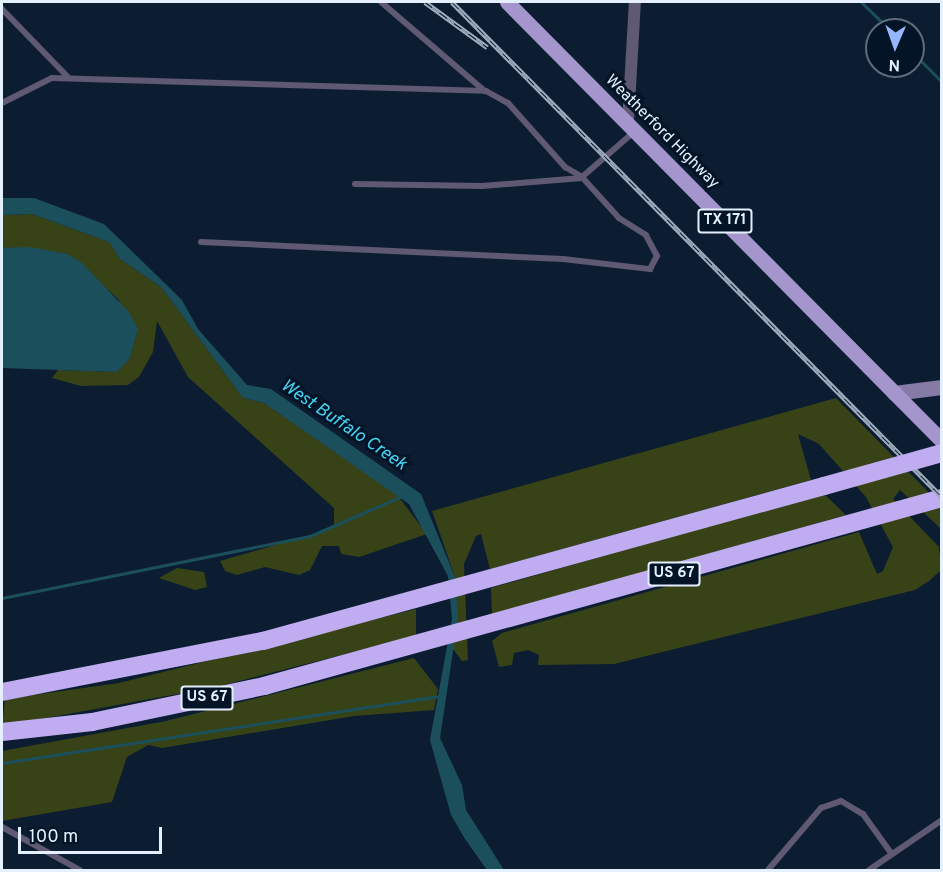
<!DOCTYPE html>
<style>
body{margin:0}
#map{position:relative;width:943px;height:872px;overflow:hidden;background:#0c1d31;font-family:Overpass,sans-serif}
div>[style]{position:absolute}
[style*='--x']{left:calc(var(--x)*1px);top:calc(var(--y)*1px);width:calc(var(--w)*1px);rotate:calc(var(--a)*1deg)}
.green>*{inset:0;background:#374317}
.water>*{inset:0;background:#1c4f5c}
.stream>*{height:3px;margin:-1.5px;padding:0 1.5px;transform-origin:1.5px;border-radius:1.5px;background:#1c4f5c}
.service>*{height:6px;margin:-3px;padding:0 3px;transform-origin:3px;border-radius:3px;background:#605973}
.minor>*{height:12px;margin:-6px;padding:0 6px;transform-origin:6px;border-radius:6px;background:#605973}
.secondary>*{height:15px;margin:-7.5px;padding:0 7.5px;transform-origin:7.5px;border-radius:7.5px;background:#867ba6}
.primary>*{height:15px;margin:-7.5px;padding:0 7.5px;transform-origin:7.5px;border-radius:7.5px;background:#a495cd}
.motorway>*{height:18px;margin:-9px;padding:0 9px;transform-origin:9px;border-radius:9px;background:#c0adf1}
.rail>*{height:5px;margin-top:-2.5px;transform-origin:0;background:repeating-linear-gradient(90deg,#041427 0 9px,#a1aebf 0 18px);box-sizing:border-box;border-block:2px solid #a1aebf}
.motorway-bridge>*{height:18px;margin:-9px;padding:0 9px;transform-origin:9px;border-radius:9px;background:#c0adf1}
span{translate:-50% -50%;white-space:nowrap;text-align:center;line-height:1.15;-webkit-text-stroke:6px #041427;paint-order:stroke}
.shield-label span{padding:2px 4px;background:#041427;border:2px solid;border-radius:4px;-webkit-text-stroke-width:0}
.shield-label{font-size:15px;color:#e5f0ff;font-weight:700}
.street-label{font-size:16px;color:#e5f0ff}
.water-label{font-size:18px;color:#45d3f3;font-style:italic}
.frame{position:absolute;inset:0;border:3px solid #e5f0ff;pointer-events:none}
.north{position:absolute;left:865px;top:18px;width:60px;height:60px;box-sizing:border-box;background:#041427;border:2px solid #5e6c7d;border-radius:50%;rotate:182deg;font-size:16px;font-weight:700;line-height:24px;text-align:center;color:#e5f0ff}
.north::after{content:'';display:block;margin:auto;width:21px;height:27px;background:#98b6fd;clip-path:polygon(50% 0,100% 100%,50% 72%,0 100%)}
.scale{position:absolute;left:18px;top:827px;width:144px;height:27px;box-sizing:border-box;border:3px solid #e5f0ff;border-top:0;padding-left:8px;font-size:18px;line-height:21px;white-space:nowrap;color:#e5f0ff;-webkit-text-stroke:4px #041427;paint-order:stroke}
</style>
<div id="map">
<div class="green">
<div style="clip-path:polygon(32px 214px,109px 242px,120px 259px,161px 287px,243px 398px,264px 403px,397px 495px,427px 534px,359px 557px,341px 554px,339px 546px,322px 546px,310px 570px,299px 575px,265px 567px,237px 575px,225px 571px,220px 561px,334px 528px,334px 508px,188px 377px,157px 321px,153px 352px,139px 377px,128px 385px,81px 386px,52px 378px,58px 370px,117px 372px,131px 354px,137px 332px,118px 299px,68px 254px,2px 248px,2px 215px)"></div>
<div style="clip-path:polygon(836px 398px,941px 505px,941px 529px,900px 490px,893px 499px,939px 547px,941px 570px,929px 581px,915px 590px,614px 664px,538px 665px,539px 655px,528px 650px,514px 653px,512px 665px,499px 667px,492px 641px,502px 633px,859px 532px,877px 574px,883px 571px,893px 547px,866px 497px,819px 444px,798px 434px,811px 480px,490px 569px,481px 534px,476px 536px,464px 564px,468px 660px,462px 661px,453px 649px,455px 577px,432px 511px)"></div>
<div style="clip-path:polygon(823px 493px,846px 515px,492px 615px,491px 588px)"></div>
<div style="clip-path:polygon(177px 568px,204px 572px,207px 587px,195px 590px,159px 578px)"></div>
<div style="clip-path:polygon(416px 609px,416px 636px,216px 687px,2px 726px,5px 699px,119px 683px)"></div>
<div style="clip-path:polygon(414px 658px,438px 689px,434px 710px,354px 716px,162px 748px,148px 745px,127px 757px,112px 802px,2px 821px,2px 751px,166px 721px)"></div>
</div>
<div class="water">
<div style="clip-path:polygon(2px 198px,34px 198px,104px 224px,182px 300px,198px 329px,247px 385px,271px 389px,421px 494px,455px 577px,458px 618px,440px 738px,462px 785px,466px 810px,504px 870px,487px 870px,465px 839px,451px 815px,435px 758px,430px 740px,452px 619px,448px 576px,409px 504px,264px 403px,243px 398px,161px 287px,120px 259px,109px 242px,32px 214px,2px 215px)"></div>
<div style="clip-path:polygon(30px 247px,68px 254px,82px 263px,129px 312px,138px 329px,130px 358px,117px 372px,2px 368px,2px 248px)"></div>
</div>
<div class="stream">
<div style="--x:861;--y:2;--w:40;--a:44"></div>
<div style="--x:913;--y:53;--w:41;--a:45"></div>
<div style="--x:2;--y:598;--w:314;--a:-11.4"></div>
<div style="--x:310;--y:536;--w:100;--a:-23.5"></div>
<div style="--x:2;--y:763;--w:441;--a:-8.7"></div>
</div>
<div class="service">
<div style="--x:381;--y:2;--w:137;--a:40.6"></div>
<div style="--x:2;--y:9;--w:95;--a:45.9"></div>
<div style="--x:2;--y:103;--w:56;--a:-26.6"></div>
<div style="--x:52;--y:78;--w:434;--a:1.7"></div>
<div style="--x:486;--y:91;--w:25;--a:29"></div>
<div style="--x:508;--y:103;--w:86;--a:48.3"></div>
<div style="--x:565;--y:167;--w:20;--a:30"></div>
<div style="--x:355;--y:184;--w:127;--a:0.9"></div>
<div style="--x:482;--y:186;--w:100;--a:-4.6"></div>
<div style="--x:201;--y:242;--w:362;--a:2.7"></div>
<div style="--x:563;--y:259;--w:88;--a:6.6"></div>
<div style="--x:650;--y:269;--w:15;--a:-62"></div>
<div style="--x:657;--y:256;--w:24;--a:-118"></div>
<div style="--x:646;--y:235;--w:32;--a:-148"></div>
<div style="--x:619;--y:218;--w:55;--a:-132.1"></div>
<div style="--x:582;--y:177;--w:69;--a:-40.9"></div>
<div style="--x:2;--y:827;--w:89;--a:28.9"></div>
<div style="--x:768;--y:870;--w:82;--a:-49.5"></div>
<div style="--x:821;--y:808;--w:21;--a:-19"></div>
<div style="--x:841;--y:801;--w:26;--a:31"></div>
<div style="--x:863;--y:814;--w:48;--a:54.3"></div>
<div style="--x:869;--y:870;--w:88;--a:-34.4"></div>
</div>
<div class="minor">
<div style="--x:628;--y:122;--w:120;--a:-86.7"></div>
</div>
<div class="secondary">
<div style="--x:894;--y:393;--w:48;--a:-7.1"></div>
</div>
<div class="primary">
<div style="--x:507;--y:2;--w:618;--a:45.26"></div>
</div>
<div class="motorway">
<div style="--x:2;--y:692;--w:266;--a:-11.1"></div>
<div style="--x:263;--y:641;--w:582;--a:-15.45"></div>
<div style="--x:2;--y:732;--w:91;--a:-6.3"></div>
<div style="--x:92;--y:722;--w:176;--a:-11.8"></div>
<div style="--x:264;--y:686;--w:704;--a:-15.5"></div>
</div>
<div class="rail">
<div style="--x:425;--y:2;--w:77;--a:36"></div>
<div style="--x:452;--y:2;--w:697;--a:45.29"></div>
</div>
<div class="motorway-bridge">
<div style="--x:824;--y:486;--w:123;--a:-15.6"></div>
</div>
<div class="shield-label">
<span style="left:725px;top:221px">TX 171</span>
<span style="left:674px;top:574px">US 67</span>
<span style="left:207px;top:698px">US 67</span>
</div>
<div class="street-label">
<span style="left:662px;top:132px;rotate:45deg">Weatherford Highway</span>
</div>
<div class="water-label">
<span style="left:343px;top:426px;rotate:34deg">West Buffalo Creek</span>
</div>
<div class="frame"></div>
<div class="north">N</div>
<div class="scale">100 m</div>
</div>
